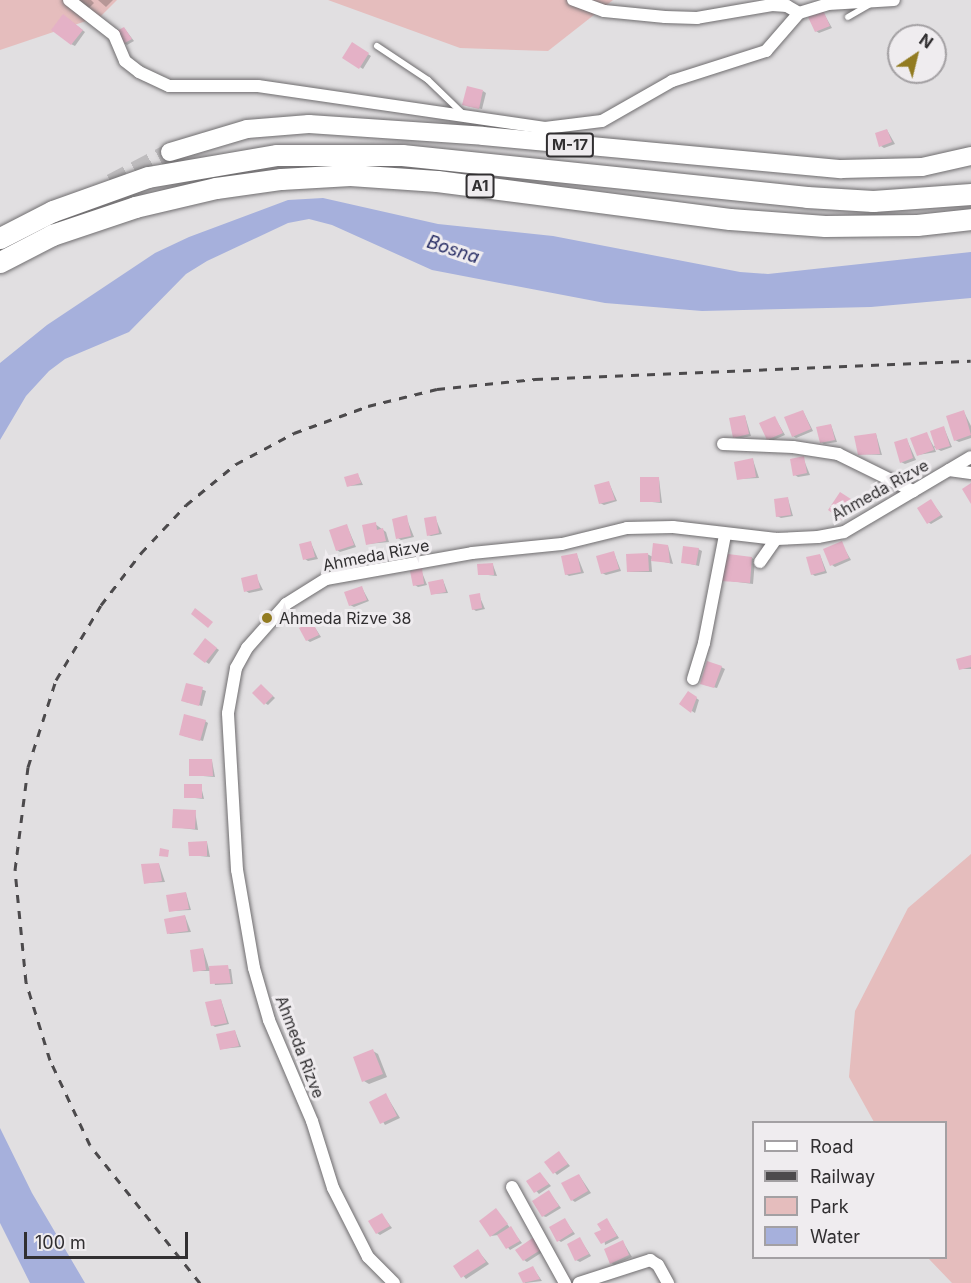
<!DOCTYPE html>
<style>
body{margin:0}
#map{position:relative;width:971px;height:1283px;overflow:hidden;background:#e1dfe1;font-family:Inter,sans-serif}
div>[style]{position:absolute}
[style*='--x']{left:calc(var(--x)*1px);top:calc(var(--y)*1px);width:calc(var(--w)*1px);rotate:calc(var(--a)*1deg)}
.green>*{inset:0;background:#e5bdbd}
.water>*{inset:0;background:#a6b0dc}
.shadow>*{inset:0;background:#0003}
.building>*{inset:0;background:#e4b1c6}
.primary-tunnel>*{height:18px;margin-top:-9px;transform-origin:0;background:repeating-linear-gradient(90deg,#bebcbe 0 18px,transparent 0 27px)}
.roads{filter:drop-shadow(0 0 2px #6f6d6f) drop-shadow(0 0 2px #6f6d6f)}
.lane>*{height:6px;margin:-3px;padding:0 3px;transform-origin:3px;border-radius:3px;background:#fff}
.street>*{height:12px;margin:-6px;padding:0 6px;transform-origin:6px;border-radius:6px;background:#fff}
.primary>*{height:18px;margin:-9px;padding:0 9px;transform-origin:9px;border-radius:9px;background:#fff}
.highway>*{height:21px;margin:-10.5px;padding:0 10.5px;transform-origin:10.5px;border-radius:10.5px;background:#fff}
.rail>*{height:3px;margin-top:-1.5px;transform-origin:0;background:repeating-linear-gradient(90deg,#4c4a4c 0 8px,transparent 0 16px)}
.dots>*{width:16px;height:16px;translate:-50% -50%;box-sizing:border-box;border:3px solid #efecef;border-radius:50%}
span{translate:-50% -50%;white-space:nowrap;text-align:center;line-height:1.15;-webkit-text-stroke:6px #efecef;paint-order:stroke}
.shield-label span{padding:2px 4px;background:#efecef;border:2px solid;border-radius:4px;-webkit-text-stroke-width:0}
.shield-label{font-size:15px;color:#312f31;font-weight:700}
.street-label{font-size:16px;color:#312f31}
.poi-label{font-size:16px;color:#312f31}
.left{translate:0 -50%;text-align:left}
.water-label{font-size:18px;color:#2a2f66;font-style:italic}
.legend{position:absolute;left:752px;top:1121px;width:195px;height:138px;box-sizing:border-box;background:#efecef;border:2px solid #a3a0a3;margin:0;padding:8px 10px;list-style:none;font-size:18px;color:#312f31}
.legend li{display:flex;align-items:center;gap:12px;height:30px}
.legend b{width:30px;border:2px solid #a3a0a3}
.north{position:absolute;left:887px;top:24px;width:60px;height:60px;box-sizing:border-box;background:#efecef;border:2px solid #a3a0a3;border-radius:50%;rotate:35deg;font-size:16px;font-weight:700;line-height:24px;text-align:center;color:#312f31}
.north::after{content:'';display:block;margin:auto;width:21px;height:27px;background:#927b21;clip-path:polygon(50% 0,100% 100%,50% 72%,0 100%)}
.scale{position:absolute;left:24px;top:1232px;width:164px;height:27px;box-sizing:border-box;border:3px solid #312f31;border-top:0;padding-left:8px;font-size:18px;line-height:21px;white-space:nowrap;color:#312f31;-webkit-text-stroke:4px #efecef;paint-order:stroke}
</style>
<div id="map">
<div class="green">
<div style="clip-path:polygon(0 0,117px 0,101px 16px,0 50px)"></div>
<div style="clip-path:polygon(328px 0,613px 0,548px 51px,460px 48px)"></div>
<div style="clip-path:polygon(971px 854px,971px 1283px,952px 1283px,928px 1258px,946px 1258px,946px 1122px,874px 1122px,849px 1077px,855px 1011px,908px 908px)"></div>
</div>
<div class="water">
<div style="clip-path:polygon(323px 198px,438px 224px,553px 236px,740px 272px,768px 274px,971px 252px,971px 298px,871px 307px,702px 311px,605px 303px,432px 270px,332px 225px,309px 219px,288px 223px,207px 261px,186px 274px,129px 332px,65px 359px,49px 371px,26px 396px,0 440px,0 363px,47px 325px,155px 253px,189px 237px,288px 200px)"></div>
<div style="clip-path:polygon(0 1128px,32px 1193px,85px 1283px,30px 1283px,0 1223px)"></div>
</div>
<div class="shadow">
<div style="clip-path:polygon(79px 0,91px 0,94px 3px,88px 9px)"></div>
<div style="clip-path:polygon(98px 0,113px 0,106px 7px)"></div>
<div style="clip-path:polygon(823px 12px,832px 28px,819px 33px,816px 31px)"></div>
<div style="clip-path:polygon(67px 18px,85px 32px,75px 46px,71px 44px)"></div>
<div style="clip-path:polygon(124px 28px,134px 41px,127px 45px,124px 43px)"></div>
<div style="clip-path:polygon(352px 44px,371px 56px,363px 69px,344px 57px)"></div>
<div style="clip-path:polygon(483px 91px,486px 93px,482px 109px,467px 106px)"></div>
<div style="clip-path:polygon(887px 130px,895px 144px,884px 148px,881px 146px)"></div>
<div style="clip-path:polygon(803px 411px,813px 431px,796px 438px,793px 436px)"></div>
<div style="clip-path:polygon(964px 412px,971px 426px,971px 438px,959px 442px,955px 440px)"></div>
<div style="clip-path:polygon(745px 416px,751px 436px,737px 439px,734px 437px)"></div>
<div style="clip-path:polygon(775px 418px,785px 435px,771px 441px,768px 439px)"></div>
<div style="clip-path:polygon(831px 425px,837px 442px,824px 444px,821px 442px)"></div>
<div style="clip-path:polygon(944px 428px,952px 447px,941px 451px,934px 447px,936px 452px,918px 455px,926px 433px,934px 447px)"></div>
<div style="clip-path:polygon(876px 434px,882px 455px,859px 454px)"></div>
<div style="clip-path:polygon(907px 440px,916px 460px,905px 464px,901px 462px)"></div>
<div style="clip-path:polygon(803px 458px,810px 475px,798px 477px,795px 475px)"></div>
<div style="clip-path:polygon(753px 460px,759px 478px,738px 479px)"></div>
<div style="clip-path:polygon(358px 475px,363px 485px,348px 486px)"></div>
<div style="clip-path:polygon(659px 479px,662px 503px,642px 501px)"></div>
<div style="clip-path:polygon(609px 483px,617px 501px,604px 505px,600px 503px)"></div>
<div style="clip-path:polygon(841px 494px,856px 504px,845px 520px,830px 510px)"></div>
<div style="clip-path:polygon(788px 499px,793px 516px,781px 518px,777px 516px)"></div>
<div style="clip-path:polygon(931px 501px,943px 517px,931px 524px,928px 522px)"></div>
<div style="clip-path:polygon(406px 517px,414px 537px,401px 540px,398px 538px)"></div>
<div style="clip-path:polygon(435px 517px,442px 534px,431px 536px,428px 535px)"></div>
<div style="clip-path:polygon(375px 524px,386px 532px,389px 542px,368px 544px)"></div>
<div style="clip-path:polygon(347px 526px,356px 547px,340px 552px,337px 550px)"></div>
<div style="clip-path:polygon(311px 543px,318px 559px,308px 561px,305px 559px)"></div>
<div style="clip-path:polygon(841px 543px,851px 560px,835px 567px,832px 565px)"></div>
<div style="clip-path:polygon(668px 546px,673px 564px,651px 559px,652px 572px,629px 572px,647px 554px,653px 557px)"></div>
<div style="clip-path:polygon(698px 549px,702px 551px,699px 566px,682px 562px)"></div>
<div style="clip-path:polygon(614px 553px,621px 571px,606px 575px,602px 573px)"></div>
<div style="clip-path:polygon(577px 555px,584px 573px,569px 576px,566px 574px)"></div>
<div style="clip-path:polygon(820px 555px,827px 573px,815px 576px,812px 574px)"></div>
<div style="clip-path:polygon(752px 558px,755px 560px,753px 584px,723px 580px)"></div>
<div style="clip-path:polygon(493px 565px,497px 576px,479px 574px)"></div>
<div style="clip-path:polygon(421px 570px,427px 585px,418px 587px,415px 585px)"></div>
<div style="clip-path:polygon(256px 576px,263px 590px,249px 593px,246px 591px)"></div>
<div style="clip-path:polygon(443px 580px,448px 593px,432px 594px)"></div>
<div style="clip-path:polygon(362px 588px,369px 601px,354px 607px,350px 605px)"></div>
<div style="clip-path:polygon(479px 595px,485px 609px,476px 611px,473px 609px)"></div>
<div style="clip-path:polygon(312px 623px,321px 637px,310px 642px,307px 640px)"></div>
<div style="clip-path:polygon(208px 642px,219px 650px,209px 664px,206px 662px)"></div>
<div style="clip-path:polygon(971px 657px,971px 669px,960px 669px)"></div>
<div style="clip-path:polygon(721px 667px,725px 669px,717px 688px,705px 685px)"></div>
<div style="clip-path:polygon(187px 684px,206px 691px,202px 706px,186px 702px)"></div>
<div style="clip-path:polygon(262px 686px,275px 698px,268px 705px,265px 703px)"></div>
<div style="clip-path:polygon(689px 693px,699px 700px,695px 713px,681px 704px)"></div>
<div style="clip-path:polygon(205px 721px,208px 723px,203px 741px,184px 736px)"></div>
<div style="clip-path:polygon(212px 761px,215px 777px,191px 775px)"></div>
<div style="clip-path:polygon(201px 786px,204px 799px,186px 797px)"></div>
<div style="clip-path:polygon(195px 811px,198px 830px,174px 827px)"></div>
<div style="clip-path:polygon(207px 842px,210px 857px,190px 855px)"></div>
<div style="clip-path:polygon(159px 864px,165px 882px,146px 883px)"></div>
<div style="clip-path:polygon(186px 893px,191px 910px,170px 911px)"></div>
<div style="clip-path:polygon(185px 916px,191px 932px,169px 934px)"></div>
<div style="clip-path:polygon(203px 949px,209px 968px,231px 969px,233px 984px,215px 985px,211px 971px,195px 971px)"></div>
<div style="clip-path:polygon(221px 1000px,229px 1024px,215px 1027px,212px 1025px)"></div>
<div style="clip-path:polygon(235px 1031px,241px 1047px,221px 1049px)"></div>
<div style="clip-path:polygon(373px 1051px,378px 1054px,387px 1077px,369px 1084px,364px 1081px)"></div>
<div style="clip-path:polygon(386px 1095px,400px 1118px,385px 1125px,371px 1102px)"></div>
<div style="clip-path:polygon(559px 1153px,570px 1166px,557px 1175px,546px 1162px)"></div>
<div style="clip-path:polygon(540px 1174px,551px 1186px,539px 1194px,528px 1182px)"></div>
<div style="clip-path:polygon(579px 1175px,591px 1193px,575px 1202px,572px 1200px)"></div>
<div style="clip-path:polygon(549px 1192px,561px 1208px,546px 1217px,543px 1216px)"></div>
<div style="clip-path:polygon(496px 1210px,522px 1243px,510px 1250px,498px 1235px,491px 1236px)"></div>
<div style="clip-path:polygon(382px 1215px,392px 1228px,380px 1235px,377px 1233px)"></div>
<div style="clip-path:polygon(565px 1220px,575px 1234px,561px 1242px,558px 1240px)"></div>
<div style="clip-path:polygon(607px 1220px,619px 1238px,605px 1245px,603px 1230px)"></div>
<div style="clip-path:polygon(534px 1238px,544px 1251px,527px 1262px,524px 1260px)"></div>
<div style="clip-path:polygon(580px 1239px,591px 1256px,580px 1262px,576px 1260px)"></div>
<div style="clip-path:polygon(623px 1242px,632px 1257px,614px 1265px,611px 1263px)"></div>
<div style="clip-path:polygon(478px 1251px,489px 1264px,466px 1279px,455px 1266px)"></div>
<div style="clip-path:polygon(533px 1268px,542px 1281px,525px 1283px,520px 1274px)"></div>
</div>
<div class="building">
<div style="clip-path:polygon(823px 10px,830px 26px,815px 32px,808px 17px)"></div>
<div style="clip-path:polygon(63px 14px,83px 30px,71px 45px,51px 30px)"></div>
<div style="clip-path:polygon(124px 27px,132px 39px,123px 44px,115px 32px)"></div>
<div style="clip-path:polygon(352px 42px,369px 53px,359px 69px,342px 58px)"></div>
<div style="clip-path:polygon(467px 86px,483px 90px,479px 109px,462px 105px)"></div>
<div style="clip-path:polygon(887px 129px,892px 142px,879px 147px,875px 133px)"></div>
<div style="clip-path:polygon(803px 410px,811px 429px,792px 437px,784px 417px)"></div>
<div style="clip-path:polygon(964px 410px,971px 435px,954px 441px,946px 416px)"></div>
<div style="clip-path:polygon(745px 415px,749px 434px,733px 438px,729px 418px)"></div>
<div style="clip-path:polygon(775px 416px,783px 433px,767px 440px,759px 423px)"></div>
<div style="clip-path:polygon(831px 424px,835px 440px,820px 443px,816px 427px)"></div>
<div style="clip-path:polygon(944px 426px,950px 446px,936px 450px,930px 431px)"></div>
<div style="clip-path:polygon(927px 432px,934px 450px,917px 456px,910px 438px)"></div>
<div style="clip-path:polygon(876px 433px,880px 454px,858px 455px,854px 436px)"></div>
<div style="clip-path:polygon(907px 438px,913px 458px,900px 463px,894px 442px)"></div>
<div style="clip-path:polygon(804px 456px,807px 473px,793px 476px,790px 459px)"></div>
<div style="clip-path:polygon(753px 458px,756px 477px,737px 480px,734px 462px)"></div>
<div style="clip-path:polygon(358px 473px,361px 483px,347px 487px,344px 477px)"></div>
<div style="clip-path:polygon(640px 477px,659px 477px,660px 502px,640px 502px)"></div>
<div style="clip-path:polygon(609px 481px,615px 500px,599px 504px,594px 485px)"></div>
<div style="clip-path:polygon(971px 483px,971px 504px,962px 489px)"></div>
<div style="clip-path:polygon(840px 492px,854px 501px,842px 520px,828px 510px)"></div>
<div style="clip-path:polygon(788px 497px,791px 515px,776px 517px,774px 499px)"></div>
<div style="clip-path:polygon(931px 499px,941px 515px,927px 524px,917px 508px)"></div>
<div style="clip-path:polygon(407px 515px,411px 536px,396px 539px,392px 519px)"></div>
<div style="clip-path:polygon(436px 516px,439px 533px,427px 536px,424px 518px)"></div>
<div style="clip-path:polygon(376px 522px,377px 530px,383px 528px,386px 541px,366px 545px,362px 525px)"></div>
<div style="clip-path:polygon(347px 524px,354px 545px,336px 551px,329px 530px)"></div>
<div style="clip-path:polygon(311px 541px,315px 557px,303px 560px,299px 544px)"></div>
<div style="clip-path:polygon(842px 541px,849px 558px,830px 566px,823px 549px)"></div>
<div style="clip-path:polygon(653px 543px,668px 545px,670px 563px,651px 561px)"></div>
<div style="clip-path:polygon(683px 546px,699px 548px,696px 565px,681px 563px)"></div>
<div style="clip-path:polygon(614px 551px,619px 569px,601px 574px,596px 556px)"></div>
<div style="clip-path:polygon(577px 553px,581px 572px,565px 575px,561px 556px)"></div>
<div style="clip-path:polygon(648px 553px,649px 571px,627px 572px,626px 554px)"></div>
<div style="clip-path:polygon(728px 554px,752px 557px,750px 583px,721px 581px)"></div>
<div style="clip-path:polygon(820px 554px,825px 571px,811px 575px,806px 557px)"></div>
<div style="clip-path:polygon(493px 563px,494px 575px,478px 575px,477px 564px)"></div>
<div style="clip-path:polygon(422px 568px,424px 584px,413px 586px,410px 571px)"></div>
<div style="clip-path:polygon(257px 574px,260px 588px,244px 592px,241px 578px)"></div>
<div style="clip-path:polygon(443px 579px,446px 592px,431px 595px,428px 582px)"></div>
<div style="clip-path:polygon(362px 586px,367px 600px,349px 606px,344px 592px)"></div>
<div style="clip-path:polygon(480px 593px,482px 608px,472px 610px,469px 595px)"></div>
<div style="clip-path:polygon(195px 608px,213px 622px,208px 628px,191px 614px)"></div>
<div style="clip-path:polygon(312px 621px,319px 635px,306px 641px,299px 628px)"></div>
<div style="clip-path:polygon(205px 638px,217px 648px,205px 663px,193px 654px)"></div>
<div style="clip-path:polygon(971px 655px,971px 667px,959px 670px,956px 659px)"></div>
<div style="clip-path:polygon(707px 661px,722px 666px,714px 688px,700px 684px)"></div>
<div style="clip-path:polygon(186px 683px,203px 687px,199px 706px,181px 701px)"></div>
<div style="clip-path:polygon(261px 684px,273px 696px,264px 705px,252px 693px)"></div>
<div style="clip-path:polygon(688px 691px,697px 697px,691px 713px,679px 704px)"></div>
<div style="clip-path:polygon(184px 714px,206px 720px,200px 741px,179px 735px)"></div>
<div style="clip-path:polygon(189px 759px,212px 759px,213px 776px,189px 776px)"></div>
<div style="clip-path:polygon(184px 784px,202px 784px,202px 798px,184px 798px)"></div>
<div style="clip-path:polygon(173px 809px,196px 810px,195px 829px,172px 828px)"></div>
<div style="clip-path:polygon(207px 841px,207px 856px,189px 856px,188px 842px)"></div>
<div style="clip-path:polygon(160px 848px,169px 850px,168px 857px,159px 856px)"></div>
<div style="clip-path:polygon(159px 863px,162px 881px,144px 884px,141px 864px)"></div>
<div style="clip-path:polygon(186px 892px,189px 909px,169px 912px,166px 895px)"></div>
<div style="clip-path:polygon(185px 915px,188px 931px,167px 934px,164px 919px)"></div>
<div style="clip-path:polygon(203px 948px,206px 970px,193px 972px,190px 950px)"></div>
<div style="clip-path:polygon(228px 965px,231px 983px,210px 984px,209px 966px)"></div>
<div style="clip-path:polygon(221px 999px,227px 1023px,211px 1026px,205px 1002px)"></div>
<div style="clip-path:polygon(235px 1030px,239px 1046px,220px 1050px,216px 1034px)"></div>
<div style="clip-path:polygon(373px 1049px,383px 1074px,362px 1082px,353px 1057px)"></div>
<div style="clip-path:polygon(386px 1093px,397px 1116px,380px 1124px,369px 1102px)"></div>
<div style="clip-path:polygon(559px 1151px,568px 1164px,553px 1174px,544px 1162px)"></div>
<div style="clip-path:polygon(540px 1172px,549px 1184px,534px 1193px,526px 1181px)"></div>
<div style="clip-path:polygon(579px 1174px,588px 1191px,571px 1201px,561px 1183px)"></div>
<div style="clip-path:polygon(549px 1190px,559px 1206px,542px 1217px,532px 1201px)"></div>
<div style="clip-path:polygon(496px 1208px,508px 1224px,490px 1237px,479px 1221px)"></div>
<div style="clip-path:polygon(382px 1213px,390px 1226px,376px 1234px,368px 1221px)"></div>
<div style="clip-path:polygon(565px 1218px,573px 1232px,557px 1242px,549px 1227px)"></div>
<div style="clip-path:polygon(607px 1218px,617px 1236px,601px 1244px,594px 1233px,601px 1230px,597px 1224px)"></div>
<div style="clip-path:polygon(511px 1226px,520px 1241px,506px 1249px,497px 1235px)"></div>
<div style="clip-path:polygon(534px 1237px,542px 1249px,523px 1261px,515px 1250px)"></div>
<div style="clip-path:polygon(580px 1237px,589px 1254px,575px 1261px,567px 1244px)"></div>
<div style="clip-path:polygon(623px 1240px,629px 1255px,610px 1264px,604px 1249px)"></div>
<div style="clip-path:polygon(478px 1249px,486px 1262px,461px 1278px,453px 1266px)"></div>
<div style="clip-path:polygon(533px 1266px,540px 1279px,523px 1283px,518px 1273px)"></div>
</div>
<div class="primary-tunnel">
<div style="--x:111;--y:183;--w:67;--a:-27.7"></div>
</div>
<div class="roads">
<div class="lane">
<div style="--x:848;--y:17;--w:24;--a:-30"></div>
<div style="--x:377;--y:46;--w:61;--a:33.7"></div>
<div style="--x:428;--y:80;--w:47;--a:44.1"></div>
</div>
<div class="street">
<div style="--x:69;--y:0;--w:57;--a:37.9"></div>
<div style="--x:114;--y:35;--w:28;--a:67"></div>
<div style="--x:125;--y:61;--w:18;--a:38"></div>
<div style="--x:139;--y:72;--w:33;--a:25"></div>
<div style="--x:169;--y:86;--w:89;--a:0"></div>
<div style="--x:258;--y:86;--w:290;--a:8.3"></div>
<div style="--x:545;--y:128;--w:57;--a:-7"></div>
<div style="--x:602;--y:121;--w:81;--a:-29.7"></div>
<div style="--x:672;--y:81;--w:99;--a:-17.7"></div>
<div style="--x:766;--y:51;--w:50;--a:-49"></div>
<div style="--x:799;--y:13;--w:14;--a:-150"></div>
<div style="--x:787;--y:6;--w:15;--a:-176"></div>
<div style="--x:772;--y:5;--w:76;--a:170.2"></div>
<div style="--x:697;--y:18;--w:32;--a:-178"></div>
<div style="--x:665;--y:17;--w:61;--a:-174.4"></div>
<div style="--x:604;--y:11;--w:33;--a:-160"></div>
<div style="--x:799;--y:13;--w:30;--a:-17"></div>
<div style="--x:828;--y:4;--w:66;--a:-3.5"></div>
<div style="--x:723;--y:444;--w:70;--a:2.5"></div>
<div style="--x:793;--y:447;--w:46;--a:8.8"></div>
<div style="--x:838;--y:454;--w:84;--a:26.3"></div>
<div style="--x:949;--y:470;--w:22;--a:8"></div>
<div style="--x:760;--y:562;--w:28;--a:-55"></div>
<div style="--x:693;--y:679;--w:38;--a:-73"></div>
<div style="--x:704;--y:643;--w:110;--a:-79"></div>
<div style="--x:512;--y:1187;--w:110;--a:61.1"></div>
<div style="--x:394;--y:1283;--w:37;--a:-135"></div>
<div style="--x:368;--y:1257;--w:77;--a:-116.9"></div>
<div style="--x:333;--y:1188;--w:70;--a:-107.4"></div>
<div style="--x:312;--y:1121;--w:110;--a:-113.1"></div>
<div style="--x:269;--y:1020;--w:54;--a:-106.1"></div>
<div style="--x:254;--y:968;--w:99;--a:-99.8"></div>
<div style="--x:237;--y:870;--w:157;--a:-93.3"></div>
<div style="--x:228;--y:713;--w:46;--a:-79.9"></div>
<div style="--x:236;--y:668;--w:23;--a:-61"></div>
<div style="--x:247;--y:648;--w:59;--a:-48.4"></div>
<div style="--x:286;--y:604;--w:47;--a:-32"></div>
<div style="--x:326;--y:579;--w:148;--a:-10.1"></div>
<div style="--x:472;--y:553;--w:90;--a:-5.7"></div>
<div style="--x:562;--y:544;--w:67;--a:-13.8"></div>
<div style="--x:627;--y:528;--w:46;--a:-1.2"></div>
<div style="--x:673;--y:527;--w:104;--a:6.6"></div>
<div style="--x:776;--y:539;--w:42;--a:-2.7"></div>
<div style="--x:818;--y:537;--w:26;--a:-11"></div>
<div style="--x:844;--y:532;--w:147;--a:-30.6"></div>
<div style="--x:579;--y:1283;--w:75;--a:-17.9"></div>
<div style="--x:650;--y:1260;--w:9;--a:32"></div>
<div style="--x:658;--y:1265;--w:21;--a:61"></div>
</div>
<div class="primary">
<div style="--x:170;--y:152;--w:80;--a:-16.6"></div>
<div style="--x:247;--y:129;--w:62;--a:-4.6"></div>
<div style="--x:309;--y:124;--w:174;--a:3.9"></div>
<div style="--x:483;--y:136;--w:360;--a:5.3"></div>
<div style="--x:841;--y:169;--w:81;--a:-1.4"></div>
<div style="--x:922;--y:167;--w:50;--a:-12.7"></div>
</div>
<div class="highway">
<div style="--x:0;--y:238;--w:59;--a:-27"></div>
<div style="--x:53;--y:211;--w:101;--a:-19.7"></div>
<div style="--x:148;--y:177;--w:131;--a:-9.7"></div>
<div style="--x:277;--y:155;--w:125;--a:0"></div>
<div style="--x:402;--y:155;--w:407;--a:5.9"></div>
<div style="--x:807;--y:197;--w:66;--a:3.5"></div>
<div style="--x:873;--y:201;--w:98;--a:-4.1"></div>
<div style="--x:0;--y:262;--w:59;--a:-27.4"></div>
<div style="--x:52;--y:235;--w:88;--a:-18.6"></div>
<div style="--x:135;--y:207;--w:83;--a:-13.2"></div>
<div style="--x:216;--y:188;--w:66;--a:-7.9"></div>
<div style="--x:281;--y:179;--w:69;--a:-3.3"></div>
<div style="--x:350;--y:175;--w:87;--a:3.9"></div>
<div style="--x:437;--y:181;--w:295;--a:7.4"></div>
<div style="--x:730;--y:219;--w:95;--a:4.2"></div>
<div style="--x:825;--y:226;--w:92;--a:-0.6"></div>
<div style="--x:917;--y:225;--w:54;--a:-6.3"></div>
</div>
</div>
<div class="rail">
<div style="--x:200;--y:1283;--w:176;--a:-128.6"></div>
<div style="--x:90;--y:1145;--w:94;--a:-115.2"></div>
<div style="--x:50;--y:1060;--w:82;--a:-107.1"></div>
<div style="--x:26;--y:982;--w:113;--a:-95.6"></div>
<div style="--x:15;--y:870;--w:104;--a:-82.8"></div>
<div style="--x:28;--y:767;--w:91;--a:-72.2"></div>
<div style="--x:56;--y:680;--w:87;--a:-59"></div>
<div style="--x:101;--y:605;--w:66;--a:-52.4"></div>
<div style="--x:141;--y:553;--w:66;--a:-46.8"></div>
<div style="--x:186;--y:505;--w:65;--a:-39.4"></div>
<div style="--x:236;--y:464;--w:66;--a:-28.1"></div>
<div style="--x:294;--y:433;--w:79;--a:-20"></div>
<div style="--x:368;--y:406;--w:71;--a:-13.8"></div>
<div style="--x:437;--y:389;--w:99;--a:-5.8"></div>
<div style="--x:535;--y:379;--w:436;--a:-2.4"></div>
</div>
<div class="dots">
<div style="left:267px;top:618px;background:#927b21"></div>
</div>
<div class="shield-label">
<span style="left:570px;top:145px">M-17</span>
<span style="left:480px;top:186px">A1</span>
</div>
<div class="street-label">
<span style="left:880px;top:490px;rotate:-29deg">Ahmeda Rizve</span>
<span style="left:376px;top:555px;rotate:-11deg">Ahmeda Rizve</span>
<span style="left:300px;top:1047px;rotate:69deg">Ahmeda Rizve</span>
</div>
<div class="poi-label">
<span class="left" style="left:279px;top:618px">Ahmeda Rizve 38</span>
</div>
<div class="water-label">
<span style="left:453px;top:250px;rotate:18deg">Bosna</span>
</div>
<ul class="legend">
<li><b style="height:8px;background:#fff"></b>Road</li>
<li><b style="height:8px;background:#4c4a4c"></b>Railway</li>
<li><b style="height:16px;background:#e5bdbd"></b>Park</li>
<li><b style="height:16px;background:#a6b0dc"></b>Water</li>
</ul>
<div class="north">N</div>
<div class="scale">100 m</div>
</div>
